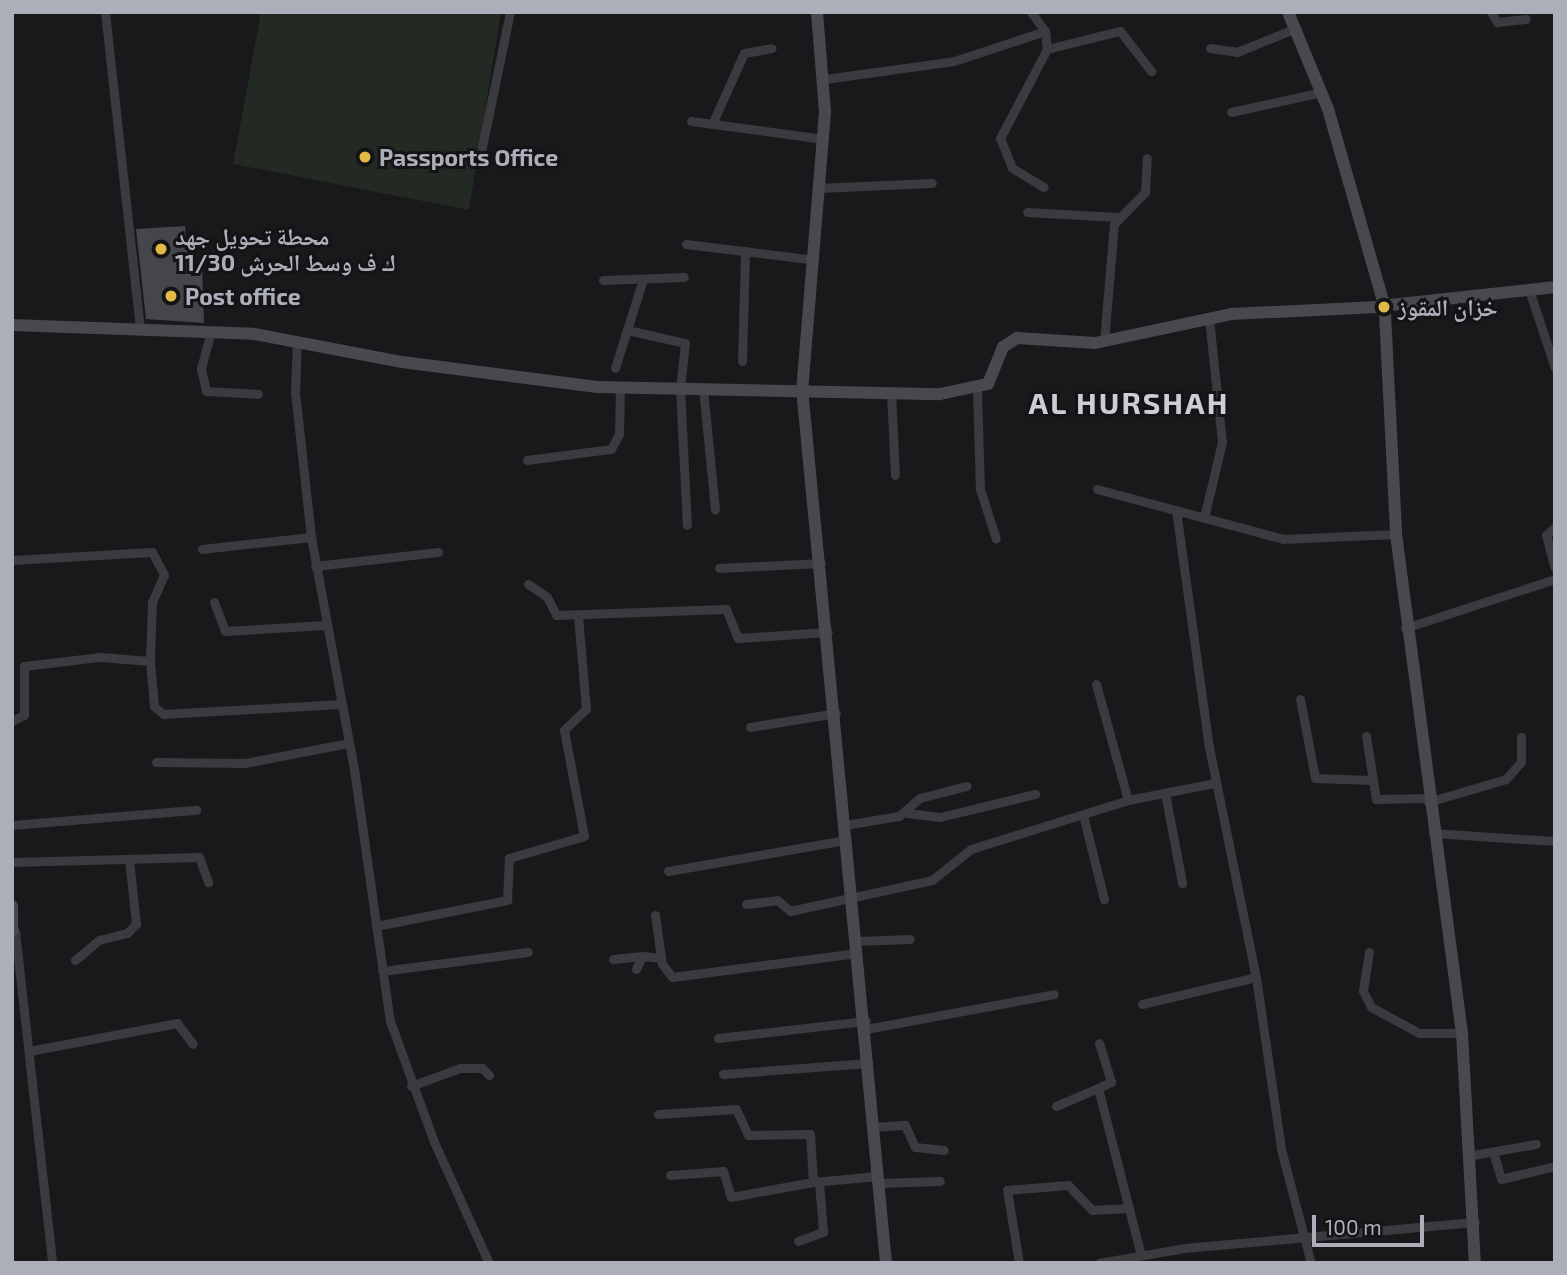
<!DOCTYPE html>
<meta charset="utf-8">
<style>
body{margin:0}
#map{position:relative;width:1567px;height:1275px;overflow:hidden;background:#19181a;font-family:"Exo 2","Noto Naskh Arabic",sans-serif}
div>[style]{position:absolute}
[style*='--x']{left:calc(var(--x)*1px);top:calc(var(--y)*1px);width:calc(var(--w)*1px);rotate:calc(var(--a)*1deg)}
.green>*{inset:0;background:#232a24}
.building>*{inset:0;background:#46464a}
.street>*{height:9px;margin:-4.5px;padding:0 4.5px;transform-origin:4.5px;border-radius:4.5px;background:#3a3a3f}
.secondary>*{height:12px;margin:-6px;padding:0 6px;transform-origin:6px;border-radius:6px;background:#48494f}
.dots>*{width:19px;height:19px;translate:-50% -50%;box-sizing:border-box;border:4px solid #141315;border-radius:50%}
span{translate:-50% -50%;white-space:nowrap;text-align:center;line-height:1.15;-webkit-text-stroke:6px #141315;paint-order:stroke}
.poi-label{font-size:23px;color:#acafb9;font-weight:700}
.left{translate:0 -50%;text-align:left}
.district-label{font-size:30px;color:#ccced5;font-weight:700;letter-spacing:2px}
.frame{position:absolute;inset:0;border:14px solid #acafb9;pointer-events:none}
.scale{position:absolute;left:1312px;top:1215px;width:112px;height:32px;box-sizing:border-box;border:4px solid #acafb9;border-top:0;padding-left:9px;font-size:21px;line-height:24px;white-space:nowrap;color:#acafb9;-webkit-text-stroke:5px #141315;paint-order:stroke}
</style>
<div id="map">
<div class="green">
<div style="clip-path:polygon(261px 12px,501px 12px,469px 210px,233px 164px)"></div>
</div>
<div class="building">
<div style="clip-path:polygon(185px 226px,188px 269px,202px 268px,204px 323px,146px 319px,136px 229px)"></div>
</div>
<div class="street">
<div style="--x:105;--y:12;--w:317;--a:83.7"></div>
<div style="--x:1031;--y:12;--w:24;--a:54"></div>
<div style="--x:1045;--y:31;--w:18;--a:84"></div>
<div style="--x:1047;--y:49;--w:101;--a:117.8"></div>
<div style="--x:1000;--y:138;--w:32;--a:68"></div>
<div style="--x:1012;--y:168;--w:37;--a:31"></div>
<div style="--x:1491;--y:12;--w:12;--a:59"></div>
<div style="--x:1497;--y:22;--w:29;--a:-6"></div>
<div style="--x:1210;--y:48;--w:27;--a:8"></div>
<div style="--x:1237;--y:52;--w:64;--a:-22.1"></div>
<div style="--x:1047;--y:49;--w:75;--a:-13.9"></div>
<div style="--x:1120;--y:31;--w:51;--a:52.2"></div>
<div style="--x:825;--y:79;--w:130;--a:-7.9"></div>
<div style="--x:954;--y:61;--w:96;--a:-18.2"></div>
<div style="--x:1231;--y:112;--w:93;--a:-12.4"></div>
<div style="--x:691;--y:121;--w:134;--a:7.7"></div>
<div style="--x:712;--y:124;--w:78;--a:-65.7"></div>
<div style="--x:744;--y:53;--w:28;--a:-10"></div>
<div style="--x:482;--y:147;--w:138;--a:-78.3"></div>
<div style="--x:818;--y:188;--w:114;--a:-2.5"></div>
<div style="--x:1027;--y:212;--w:90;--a:3.2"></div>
<div style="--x:686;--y:244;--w:124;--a:7"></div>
<div style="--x:603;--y:280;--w:81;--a:-2.1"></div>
<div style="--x:1529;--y:290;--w:82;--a:71.6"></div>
<div style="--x:627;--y:330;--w:59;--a:12.6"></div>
<div style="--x:685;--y:343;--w:46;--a:96.2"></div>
<div style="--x:680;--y:389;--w:136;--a:87.1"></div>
<div style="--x:211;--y:331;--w:39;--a:105"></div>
<div style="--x:201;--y:369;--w:23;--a:77"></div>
<div style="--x:206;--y:391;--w:52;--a:3.3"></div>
<div style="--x:297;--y:340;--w:52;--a:92.2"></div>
<div style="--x:295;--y:392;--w:146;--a:83.7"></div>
<div style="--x:311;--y:537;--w:236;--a:79.5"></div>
<div style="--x:354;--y:769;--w:255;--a:81.9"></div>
<div style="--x:390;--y:1021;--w:129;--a:70"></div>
<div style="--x:434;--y:1142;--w:133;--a:65.6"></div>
<div style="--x:1104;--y:342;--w:118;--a:-85.2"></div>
<div style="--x:1114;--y:224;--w:45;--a:-45.9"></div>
<div style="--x:1145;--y:192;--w:34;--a:-87"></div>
<div style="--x:742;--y:361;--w:110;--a:-88.4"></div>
<div style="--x:615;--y:368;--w:93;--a:-72.5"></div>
<div style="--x:703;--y:389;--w:121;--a:84.3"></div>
<div style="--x:977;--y:390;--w:99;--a:88.3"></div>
<div style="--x:980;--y:489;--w:52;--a:72.3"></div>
<div style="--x:891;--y:393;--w:82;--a:87.2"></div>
<div style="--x:527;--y:460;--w:85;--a:-7.5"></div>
<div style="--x:611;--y:449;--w:17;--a:-62"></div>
<div style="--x:619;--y:434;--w:47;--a:-88.8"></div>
<div style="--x:1097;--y:489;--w:193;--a:15"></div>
<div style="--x:1283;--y:539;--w:113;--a:-2.5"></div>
<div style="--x:1176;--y:510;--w:239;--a:82.1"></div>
<div style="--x:1209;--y:747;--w:235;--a:78.5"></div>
<div style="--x:1256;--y:977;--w:174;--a:81.7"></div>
<div style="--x:1281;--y:1149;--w:118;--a:75.3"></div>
<div style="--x:1204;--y:518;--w:78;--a:-76.7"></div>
<div style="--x:1222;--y:442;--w:125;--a:-96"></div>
<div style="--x:1555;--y:527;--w:12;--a:138"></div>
<div style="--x:1546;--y:535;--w:34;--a:75"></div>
<div style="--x:202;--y:549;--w:110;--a:-6.3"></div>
<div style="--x:12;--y:560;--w:140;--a:-3.3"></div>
<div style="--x:152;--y:552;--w:26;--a:62"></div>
<div style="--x:164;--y:575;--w:30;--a:114"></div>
<div style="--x:152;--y:602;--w:59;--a:91.9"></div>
<div style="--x:150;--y:661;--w:45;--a:84.9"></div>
<div style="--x:154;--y:706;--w:12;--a:42"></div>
<div style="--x:163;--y:714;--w:178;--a:-3.2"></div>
<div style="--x:315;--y:566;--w:124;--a:-6.5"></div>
<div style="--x:719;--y:568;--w:102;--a:-2.8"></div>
<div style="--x:528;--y:584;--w:23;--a:34"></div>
<div style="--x:547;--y:597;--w:20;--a:63"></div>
<div style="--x:556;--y:615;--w:170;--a:-2"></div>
<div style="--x:726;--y:609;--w:31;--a:68"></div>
<div style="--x:738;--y:638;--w:90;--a:-3.8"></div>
<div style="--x:214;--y:602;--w:31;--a:69"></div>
<div style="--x:225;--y:631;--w:101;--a:-3.4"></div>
<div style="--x:1405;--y:628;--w:158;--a:-18.1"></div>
<div style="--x:1096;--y:684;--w:120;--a:74.6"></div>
<div style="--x:1300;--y:699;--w:80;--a:79.2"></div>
<div style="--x:1315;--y:778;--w:56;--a:2"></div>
<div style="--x:12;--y:721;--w:13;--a:-27"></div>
<div style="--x:24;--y:715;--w:49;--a:-90"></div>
<div style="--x:24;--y:666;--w:77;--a:-6.8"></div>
<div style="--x:100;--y:657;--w:50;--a:4.6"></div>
<div style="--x:750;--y:727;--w:87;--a:-9.2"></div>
<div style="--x:1366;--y:736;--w:64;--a:81"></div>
<div style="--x:1376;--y:799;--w:51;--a:-1.1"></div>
<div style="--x:156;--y:762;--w:89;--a:0.6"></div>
<div style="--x:245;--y:763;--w:106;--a:-10.9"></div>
<div style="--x:1165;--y:793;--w:92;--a:79.3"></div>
<div style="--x:1428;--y:802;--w:81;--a:-16.4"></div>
<div style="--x:1506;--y:779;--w:23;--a:-49"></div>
<div style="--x:1521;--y:762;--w:25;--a:-90"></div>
<div style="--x:907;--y:813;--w:33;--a:7"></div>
<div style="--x:940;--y:817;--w:98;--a:-13.6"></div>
<div style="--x:1083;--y:815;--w:87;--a:76"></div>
<div style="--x:12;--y:825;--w:185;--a:-4.7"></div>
<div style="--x:845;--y:825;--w:55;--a:-9.5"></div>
<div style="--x:899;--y:816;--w:28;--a:-41"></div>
<div style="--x:920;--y:798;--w:48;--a:-14.6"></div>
<div style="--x:1433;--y:833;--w:122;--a:3.8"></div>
<div style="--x:12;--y:862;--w:187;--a:-1.5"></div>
<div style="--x:199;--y:857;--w:27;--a:70"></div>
<div style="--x:668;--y:871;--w:181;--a:-9.9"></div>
<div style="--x:746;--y:904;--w:31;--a:-7"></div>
<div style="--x:777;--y:900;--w:17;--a:40"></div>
<div style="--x:790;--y:911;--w:145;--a:-12.3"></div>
<div style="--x:932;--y:880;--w:50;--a:-38.5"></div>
<div style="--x:971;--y:849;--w:164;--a:-17.3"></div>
<div style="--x:1128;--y:800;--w:89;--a:-11.1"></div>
<div style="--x:655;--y:915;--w:49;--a:81.9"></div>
<div style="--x:662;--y:964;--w:16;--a:52"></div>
<div style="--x:672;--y:977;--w:187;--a:-7.4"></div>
<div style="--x:376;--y:926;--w:134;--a:-11.2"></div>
<div style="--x:507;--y:900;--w:42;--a:-87.3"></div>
<div style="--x:509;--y:858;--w:78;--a:-16.3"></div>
<div style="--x:584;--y:836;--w:108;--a:-100.7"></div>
<div style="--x:564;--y:730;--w:30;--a:-44"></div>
<div style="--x:586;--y:709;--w:94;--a:-94.9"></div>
<div style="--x:15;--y:931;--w:334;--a:83.6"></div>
<div style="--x:857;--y:941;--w:53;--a:-2.2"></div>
<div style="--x:1369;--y:952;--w:39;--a:99"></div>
<div style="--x:1363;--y:991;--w:18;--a:63"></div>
<div style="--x:1371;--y:1007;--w:55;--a:28.4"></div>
<div style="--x:1419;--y:1033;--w:43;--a:0"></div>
<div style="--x:613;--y:959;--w:29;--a:-6"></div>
<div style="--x:75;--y:960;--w:31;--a:-40"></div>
<div style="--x:99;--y:940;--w:29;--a:-14"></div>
<div style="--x:127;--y:933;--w:13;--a:-45"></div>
<div style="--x:136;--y:924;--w:64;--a:-96.2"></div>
<div style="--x:636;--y:969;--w:14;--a:-65"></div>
<div style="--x:642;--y:956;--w:19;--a:6"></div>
<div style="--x:382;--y:971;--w:147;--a:-7.4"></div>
<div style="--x:1142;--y:1004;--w:117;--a:-13.3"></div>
<div style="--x:866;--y:1029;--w:191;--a:-10.5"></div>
<div style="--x:718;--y:1038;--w:149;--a:-6.6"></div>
<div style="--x:1099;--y:1043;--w:41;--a:72.9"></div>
<div style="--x:1111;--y:1082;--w:14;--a:155"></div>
<div style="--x:1098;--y:1088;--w:172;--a:75.6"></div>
<div style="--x:29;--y:1051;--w:151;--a:-10.7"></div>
<div style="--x:177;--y:1023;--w:26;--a:53"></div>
<div style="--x:723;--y:1074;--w:146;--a:-4.3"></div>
<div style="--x:411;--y:1086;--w:52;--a:-20.2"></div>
<div style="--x:460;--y:1068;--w:22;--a:0"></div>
<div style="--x:482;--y:1068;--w:10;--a:45"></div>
<div style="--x:1056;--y:1106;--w:46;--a:-23.2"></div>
<div style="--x:658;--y:1114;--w:78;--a:-3.7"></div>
<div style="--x:736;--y:1109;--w:29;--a:65"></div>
<div style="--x:748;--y:1135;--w:62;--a:-0.9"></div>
<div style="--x:810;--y:1134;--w:48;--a:86.4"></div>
<div style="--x:813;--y:1182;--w:65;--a:-5.3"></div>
<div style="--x:874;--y:1127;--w:31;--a:-4"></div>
<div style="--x:905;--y:1125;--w:24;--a:66"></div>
<div style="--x:915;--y:1147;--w:29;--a:6"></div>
<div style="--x:1493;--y:1152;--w:28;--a:73"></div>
<div style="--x:1501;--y:1179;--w:56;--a:-13.5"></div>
<div style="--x:1467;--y:1156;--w:70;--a:-9.9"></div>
<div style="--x:670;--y:1175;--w:53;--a:-4.3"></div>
<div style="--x:723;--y:1171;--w:27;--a:73"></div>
<div style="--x:731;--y:1197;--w:83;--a:-10.4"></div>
<div style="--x:879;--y:1183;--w:61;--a:-1.9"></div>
<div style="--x:798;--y:1241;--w:27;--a:-20"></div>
<div style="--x:823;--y:1232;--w:50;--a:-94.6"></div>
<div style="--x:1019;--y:1263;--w:74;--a:-99.3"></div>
<div style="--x:1007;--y:1190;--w:61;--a:-4.7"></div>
<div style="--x:1068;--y:1185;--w:35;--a:46"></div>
<div style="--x:1092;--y:1210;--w:37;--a:-3"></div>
<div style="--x:1099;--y:1263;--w:86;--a:-10"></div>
<div style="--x:1184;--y:1248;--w:292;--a:-5.1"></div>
</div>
<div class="secondary">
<div style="--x:817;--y:12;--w:100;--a:85.4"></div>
<div style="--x:825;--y:112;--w:278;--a:94.7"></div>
<div style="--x:802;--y:389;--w:878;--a:84.51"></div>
<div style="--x:1288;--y:12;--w:105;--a:67.6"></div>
<div style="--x:1328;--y:109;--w:200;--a:74"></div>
<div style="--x:1390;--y:305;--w:166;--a:-6.2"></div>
<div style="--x:1385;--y:314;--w:220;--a:87.1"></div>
<div style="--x:1396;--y:534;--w:503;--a:82.47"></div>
<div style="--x:1462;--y:1033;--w:230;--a:86.8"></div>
<div style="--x:12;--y:325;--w:242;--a:2.1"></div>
<div style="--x:254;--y:334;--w:151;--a:10.7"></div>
<div style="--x:402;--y:362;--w:197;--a:7.3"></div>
<div style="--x:597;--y:387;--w:343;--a:1.2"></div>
<div style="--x:940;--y:394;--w:49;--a:-11.8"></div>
<div style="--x:988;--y:384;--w:40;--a:-68"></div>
<div style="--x:1003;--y:347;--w:17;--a:-33"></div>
<div style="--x:1017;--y:338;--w:78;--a:3.7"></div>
<div style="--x:1095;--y:343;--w:139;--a:-12"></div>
<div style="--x:1231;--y:314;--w:147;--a:-2.7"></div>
<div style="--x:12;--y:906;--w:25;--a:90"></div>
</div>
<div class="dots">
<div style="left:365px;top:157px;background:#e3b947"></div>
<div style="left:161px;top:249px;background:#e3b947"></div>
<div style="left:171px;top:296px;background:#e3b947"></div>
<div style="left:1384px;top:307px;background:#e3b947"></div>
</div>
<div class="poi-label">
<span class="left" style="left:379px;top:157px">Passports Office</span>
<span class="left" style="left:175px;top:249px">محطة تحويل جهد<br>11/30 ك ف وسط الحرش</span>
<span class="left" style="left:185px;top:296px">Post office</span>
<span class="left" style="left:1398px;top:307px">خزان المقوز</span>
</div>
<div class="district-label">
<span style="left:1129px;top:402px">AL HURSHAH</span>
</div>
<div class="frame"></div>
<div class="scale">100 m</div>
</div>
